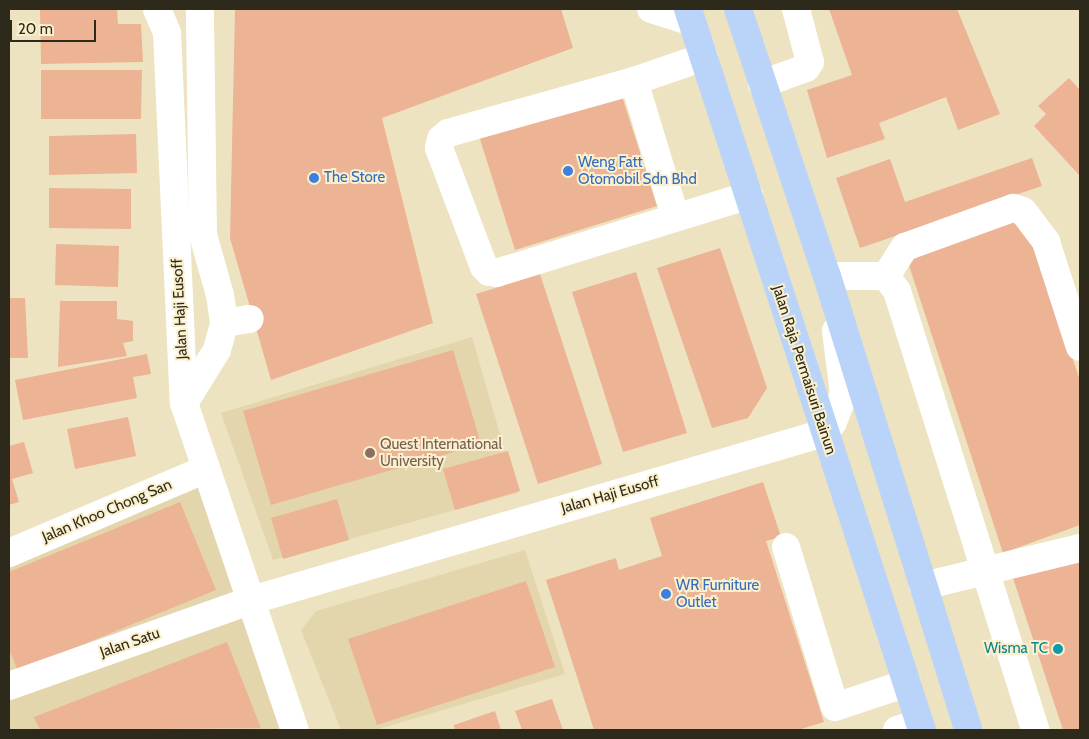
<!DOCTYPE html>
<style>
body{margin:0}
#map{position:relative;width:1089px;height:739px;overflow:hidden;background:#eee3c0;font-family:Cabin,sans-serif}
div>[style]{position:absolute}
[style*='--x']{left:calc(var(--x)*1px);top:calc(var(--y)*1px);width:calc(var(--w)*1px);rotate:calc(var(--a)*1deg)}
.built>*{inset:0;background:#e3d6ad}
.building>*{inset:0;background:#ecb394}
.minor>*{height:28px;margin:-14px;padding:0 14px;transform-origin:14px;border-radius:14px;background:#fff}
.major>*{height:28px;margin:-14px;padding:0 14px;transform-origin:14px;border-radius:14px;background:#b9d4f8}
.dots>*{width:14px;height:14px;translate:-50% -50%;box-sizing:border-box;border:2px solid #fbf0cd;border-radius:50%}
span{translate:-50% -50%;white-space:nowrap;text-align:center;line-height:1.15;-webkit-text-stroke:4px #fbf0cd;paint-order:stroke}
.shop-label{font-size:15px;color:#366cbe}
.left{translate:0 -50%;text-align:left}
.street-label{font-size:15px;color:#2d291b}
.education-label{font-size:15px;color:#785e54}
.culture-label{font-size:15px;color:#0d838f}
.right{translate:-100% -50%;text-align:right}
.frame{position:absolute;inset:0;border:10px solid #2d291b;pointer-events:none}
.scale{position:absolute;left:10px;top:20px;width:86px;height:22px;box-sizing:border-box;border:2px solid #2d291b;border-top:0;padding-left:6px;font-size:15px;line-height:18px;white-space:nowrap;color:#2d291b;-webkit-text-stroke:4px #fbf0cd;paint-order:stroke}
</style>
<div id="map">
<div class="built">
<div style="clip-path:polygon(472px 337px,517px 493px,273px 560px,221px 413px)"></div>
<div style="clip-path:polygon(202px 475px,287px 730px,9px 730px,9px 551px)"></div>
<div style="clip-path:polygon(525px 550px,565px 674px,375px 730px,341px 730px,301px 630px,316px 611px)"></div>
</div>
<div class="building">
<div style="clip-path:polygon(40px 9px,117px 9px,118px 24px,141px 24px,143px 62px,41px 64px)"></div>
<div style="clip-path:polygon(235px 9px,561px 9px,573px 48px,382px 118px,433px 323px,271px 380px,230px 238px)"></div>
<div style="clip-path:polygon(829px 9px,957px 9px,1000px 114px,958px 130px,946px 97px,879px 123px,885px 139px,827px 158px,807px 90px,852px 75px)"></div>
<div style="clip-path:polygon(41px 70px,142px 70px,141px 119px,41px 119px)"></div>
<div style="clip-path:polygon(1069px 78px,1080px 90px,1080px 176px,1034px 126px,1046px 114px,1038px 106px)"></div>
<div style="clip-path:polygon(621px 93px,657px 206px,515px 250px,479px 136px)"></div>
<div style="clip-path:polygon(136px 134px,137px 173px,49px 175px,49px 136px)"></div>
<div style="clip-path:polygon(1032px 158px,1042px 186px,860px 248px,836px 178px,890px 159px,905px 202px)"></div>
<div style="clip-path:polygon(49px 188px,131px 189px,131px 229px,49px 228px)"></div>
<div style="clip-path:polygon(1014px 213px,1030px 228px,1080px 381px,1080px 525px,1003px 553px,905px 253px)"></div>
<div style="clip-path:polygon(56px 244px,119px 246px,118px 287px,55px 285px)"></div>
<div style="clip-path:polygon(720px 248px,767px 388px,748px 418px,712px 428px,657px 268px)"></div>
<div style="clip-path:polygon(636px 272px,687px 433px,623px 452px,572px 292px)"></div>
<div style="clip-path:polygon(540px 274px,602px 464px,538px 484px,476px 294px)"></div>
<div style="clip-path:polygon(9px 298px,25px 298px,28px 358px,9px 358px)"></div>
<div style="clip-path:polygon(60px 301px,117px 301px,117px 319px,133px 321px,133px 341px,123px 343px,127px 356px,58px 367px)"></div>
<div style="clip-path:polygon(453px 350px,481px 444px,271px 505px,243px 411px)"></div>
<div style="clip-path:polygon(147px 354px,151px 374px,133px 377px,137px 398px,23px 420px,15px 380px)"></div>
<div style="clip-path:polygon(128px 417px,136px 456px,75px 469px,67px 429px)"></div>
<div style="clip-path:polygon(24px 442px,33px 473px,12px 479px,19px 502px,9px 505px,9px 446px)"></div>
<div style="clip-path:polygon(508px 451px,520px 491px,455px 510px,443px 469px)"></div>
<div style="clip-path:polygon(763px 482px,781px 537px,766px 541px,824px 722px,798px 730px,594px 730px,546px 580px,616px 558px,619px 570px,662px 556px,650px 518px)"></div>
<div style="clip-path:polygon(337px 499px,349px 540px,283px 559px,271px 518px)"></div>
<div style="clip-path:polygon(180px 502px,216px 590px,18px 671px,9px 649px,9px 572px)"></div>
<div style="clip-path:polygon(1080px 552px,1080px 730px,1063px 730px,1012px 575px)"></div>
<div style="clip-path:polygon(526px 581px,555px 667px,377px 725px,348px 639px)"></div>
<div style="clip-path:polygon(227px 642px,261px 728px,40px 730px,34px 717px)"></div>
<div style="clip-path:polygon(552px 699px,563px 730px,522px 730px,515px 711px)"></div>
<div style="clip-path:polygon(495px 711px,501px 730px,455px 730px,454px 725px)"></div>
</div>
<div class="minor">
<div style="--x:157;--y:9;--w:26;--a:67"></div>
<div style="--x:167;--y:33;--w:370;--a:87.4"></div>
<div style="--x:184;--y:403;--w:345;--a:71.3"></div>
<div style="--x:651;--y:9;--w:43;--a:17.6"></div>
<div style="--x:634;--y:81;--w:74;--a:-18.9"></div>
<div style="--x:762;--y:84;--w:47;--a:-20"></div>
<div style="--x:806;--y:68;--w:7;--a:-56"></div>
<div style="--x:810;--y:62;--w:55;--a:-104.8"></div>
<div style="--x:675;--y:216;--w:141;--a:-106.9"></div>
<div style="--x:634;--y:81;--w:193;--a:164.4"></div>
<div style="--x:448;--y:133;--w:9;--a:139"></div>
<div style="--x:441;--y:139;--w:9;--a:103"></div>
<div style="--x:439;--y:148;--w:127;--a:69.3"></div>
<div style="--x:484;--y:267;--w:7;--a:45"></div>
<div style="--x:489;--y:272;--w:7;--a:8"></div>
<div style="--x:496;--y:273;--w:265;--a:-17.1"></div>
<div style="--x:827;--y:276;--w:59;--a:0"></div>
<div style="--x:886;--y:276;--w:19;--a:54"></div>
<div style="--x:897;--y:291;--w:460;--a:72.5"></div>
<div style="--x:886;--y:276;--w:35;--a:-57"></div>
<div style="--x:905;--y:247;--w:115;--a:-19.9"></div>
<div style="--x:1013;--y:208;--w:10;--a:17"></div>
<div style="--x:1023;--y:211;--w:39;--a:53"></div>
<div style="--x:1046;--y:242;--w:110;--a:72.1"></div>
<div style="--x:224;--y:323;--w:26;--a:-9"></div>
<div style="--x:184;--y:403;--w:62;--a:-58.1"></div>
<div style="--x:217;--y:350;--w:28;--a:-75"></div>
<div style="--x:224;--y:323;--w:28;--a:-98"></div>
<div style="--x:220;--y:295;--w:62;--a:-105.8"></div>
<div style="--x:203;--y:235;--w:226;--a:-90.8"></div>
<div style="--x:786;--y:547;--w:167;--a:73"></div>
<div style="--x:835;--y:707;--w:76;--a:-18.4"></div>
<div style="--x:9;--y:553;--w:214;--a:-23.1"></div>
<div style="--x:923;--y:586;--w:162;--a:-13.6"></div>
<div style="--x:9;--y:686;--w:258;--a:-19.5"></div>
<div style="--x:252;--y:600;--w:596;--a:-16.28"></div>
<div style="--x:824;--y:433;--w:14;--a:-51"></div>
<div style="--x:833;--y:422;--w:30;--a:-69"></div>
<div style="--x:844;--y:394;--w:64;--a:-97.2"></div>
<div style="--x:897;--y:730;--w:23;--a:-18"></div>
</div>
<div class="major">
<div style="--x:688;--y:9;--w:758;--a:72.02"></div>
<div style="--x:738;--y:9;--w:281;--a:71.6"></div>
<div style="--x:827;--y:276;--w:475;--a:72.7"></div>
</div>
<div class="dots">
<div style="left:568px;top:171px;background:#3f7fe0"></div>
<div style="left:314px;top:178px;background:#3f7fe0"></div>
<div style="left:370px;top:453px;background:#8d6e63"></div>
<div style="left:666px;top:594px;background:#3f7fe0"></div>
<div style="left:1058px;top:649px;background:#0f9aa8"></div>
</div>
<div class="shop-label">
<span class="left" style="left:578px;top:171px">Weng Fatt<br>Otomobil Sdn Bhd</span>
<span class="left" style="left:324px;top:178px">The Store</span>
<span class="left" style="left:676px;top:594px">WR Furniture<br>Outlet</span>
</div>
<div class="street-label">
<span style="left:180px;top:309px;rotate:-93deg">Jalan Haji Eusoff</span>
<span style="left:804px;top:370px;rotate:72deg">Jalan Raja Permaisuri Bainun</span>
<span style="left:610px;top:495px;rotate:-16deg">Jalan Haji Eusoff</span>
<span style="left:107px;top:511px;rotate:-23deg">Jalan Khoo Chong San</span>
<span style="left:130px;top:643px;rotate:-19deg">Jalan Satu</span>
</div>
<div class="education-label">
<span class="left" style="left:380px;top:453px">Quest International<br>University</span>
</div>
<div class="culture-label">
<span class="right" style="left:1048px;top:649px">Wisma TC</span>
</div>
<div class="frame"></div>
<div class="scale">20 m</div>
</div>
